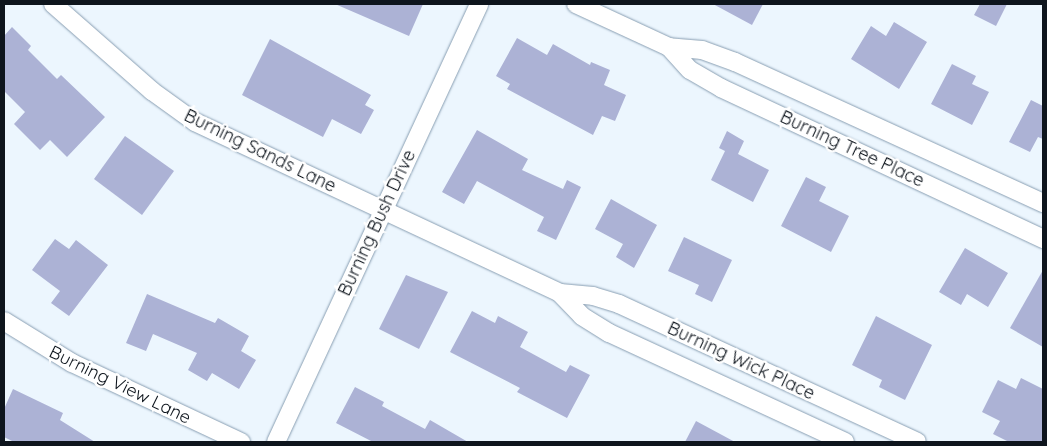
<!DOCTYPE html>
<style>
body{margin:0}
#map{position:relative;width:1047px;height:446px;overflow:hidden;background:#ecf6fe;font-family:Quicksand,sans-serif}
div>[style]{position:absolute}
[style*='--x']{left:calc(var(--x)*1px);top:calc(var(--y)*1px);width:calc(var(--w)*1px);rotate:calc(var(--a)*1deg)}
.building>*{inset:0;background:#acb2d5}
.roads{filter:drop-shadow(0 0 1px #889eb2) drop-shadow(0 0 1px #889eb2)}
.street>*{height:18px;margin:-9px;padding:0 9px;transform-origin:9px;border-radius:9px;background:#fff}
span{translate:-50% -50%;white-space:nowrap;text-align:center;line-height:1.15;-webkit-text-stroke:5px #fff;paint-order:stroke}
.street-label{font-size:18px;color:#0e151d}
.frame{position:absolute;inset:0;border:5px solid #0e151d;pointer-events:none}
</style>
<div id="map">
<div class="building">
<div style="clip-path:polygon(335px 4px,423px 4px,409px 36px)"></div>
<div style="clip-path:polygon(713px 4px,763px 4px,752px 25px)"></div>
<div style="clip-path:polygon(980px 4px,1007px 4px,996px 26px,974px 15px)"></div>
<div style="clip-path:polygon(894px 22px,927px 42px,899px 89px,851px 59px,871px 26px,886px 36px)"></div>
<div style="clip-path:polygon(12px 27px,31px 46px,28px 50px,57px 79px,61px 75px,105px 117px,67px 157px,50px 140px,40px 150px,14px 124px,25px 112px,4px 91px,4px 36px)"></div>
<div style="clip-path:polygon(517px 38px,547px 55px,553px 44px,590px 65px,591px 62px,610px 70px,604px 85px,626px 95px,615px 121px,602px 116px,593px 135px,507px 89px,510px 84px,496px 76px)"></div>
<div style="clip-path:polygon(270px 39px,371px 95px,365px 105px,374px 110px,361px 134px,332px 119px,323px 137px,242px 95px)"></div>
<div style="clip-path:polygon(952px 64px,976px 76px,972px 84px,989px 92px,972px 125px,931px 104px)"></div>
<div style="clip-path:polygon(1031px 100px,1043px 106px,1043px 139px,1038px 137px,1030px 152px,1009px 142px)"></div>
<div style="clip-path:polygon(477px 130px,528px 159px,522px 170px,563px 189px,567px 180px,581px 187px,556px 240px,537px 231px,544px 217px,477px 181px,464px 204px,442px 192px)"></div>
<div style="clip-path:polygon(727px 131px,744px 141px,738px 154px,769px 170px,753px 202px,711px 180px,725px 151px,719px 148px)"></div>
<div style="clip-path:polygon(125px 136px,174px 171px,142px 215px,94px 179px)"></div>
<div style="clip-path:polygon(806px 177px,826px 187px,819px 201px,849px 216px,831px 252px,781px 226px)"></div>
<div style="clip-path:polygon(611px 199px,657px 225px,634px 268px,616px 257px,623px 244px,595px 229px)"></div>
<div style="clip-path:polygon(684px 237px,732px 260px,712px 302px,695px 294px,699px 285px,668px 271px)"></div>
<div style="clip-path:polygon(55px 239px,69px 249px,76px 240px,108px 265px,69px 316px,51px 303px,60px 291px,32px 270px)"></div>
<div style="clip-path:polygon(965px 248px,1008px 273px,988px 307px,967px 294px,961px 305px,939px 292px)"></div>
<div style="clip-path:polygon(1043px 270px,1043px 347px,1010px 328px)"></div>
<div style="clip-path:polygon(406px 275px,448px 292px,419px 349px,379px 329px)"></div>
<div style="clip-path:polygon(147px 294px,215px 323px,218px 318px,249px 336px,241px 351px,256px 360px,239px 389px,212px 373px,207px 381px,188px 370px,197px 353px,153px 334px,146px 351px,126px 343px)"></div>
<div style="clip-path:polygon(472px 311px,495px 323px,498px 316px,528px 332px,520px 347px,566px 372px,570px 365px,590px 375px,567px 418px,517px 392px,520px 388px,450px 352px)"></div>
<div style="clip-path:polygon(876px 316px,932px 345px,905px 400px,879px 387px,882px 380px,852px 365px)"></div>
<div style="clip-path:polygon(1021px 378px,1043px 389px,1043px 442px,1009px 442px,993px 434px,1000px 421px,982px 412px,998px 380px,1016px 389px)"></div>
<div style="clip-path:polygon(355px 387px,384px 402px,382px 406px,425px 429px,430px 420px,468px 442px,373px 442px,336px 423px)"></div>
<div style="clip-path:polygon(13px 389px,63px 413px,60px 420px,95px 442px,14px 442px,4px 437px,4px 409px)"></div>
<div style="clip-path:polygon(696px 421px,735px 442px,685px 442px)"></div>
</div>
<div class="roads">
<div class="street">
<div style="--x:53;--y:4;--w:132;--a:41.3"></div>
<div style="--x:152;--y:91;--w:53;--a:35.8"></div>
<div style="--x:195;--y:122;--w:403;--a:25.1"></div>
<div style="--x:576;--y:4;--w:102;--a:24.8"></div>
<div style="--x:1043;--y:203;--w:339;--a:-155.4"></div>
<div style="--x:735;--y:62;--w:35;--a:-160"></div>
<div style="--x:702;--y:50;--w:33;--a:-175"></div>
<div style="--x:669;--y:47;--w:31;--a:48"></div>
<div style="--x:690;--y:70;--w:36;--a:30"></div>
<div style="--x:721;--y:88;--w:356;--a:25.1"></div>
<div style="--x:4;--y:321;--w:80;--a:31.7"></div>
<div style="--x:72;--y:363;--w:187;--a:25.1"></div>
<div style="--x:276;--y:442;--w:483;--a:-65.1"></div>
<div style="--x:845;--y:442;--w:260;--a:-155.2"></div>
<div style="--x:609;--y:333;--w:32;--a:-148"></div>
<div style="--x:582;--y:316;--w:32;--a:-134"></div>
<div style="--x:560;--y:293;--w:33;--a:5"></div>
<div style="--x:593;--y:296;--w:27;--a:17"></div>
<div style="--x:619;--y:304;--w:328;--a:24.8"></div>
</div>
</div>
<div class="street-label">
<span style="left:852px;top:149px;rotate:25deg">Burning Tree Place</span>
<span style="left:260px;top:151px;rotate:26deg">Burning Sands Lane</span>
<span style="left:377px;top:223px;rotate:-65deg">Burning Bush Drive</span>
<span style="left:741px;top:361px;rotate:25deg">Burning Wick Place</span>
<span style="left:120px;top:385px;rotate:26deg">Burning View Lane</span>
</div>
<div class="frame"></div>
</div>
